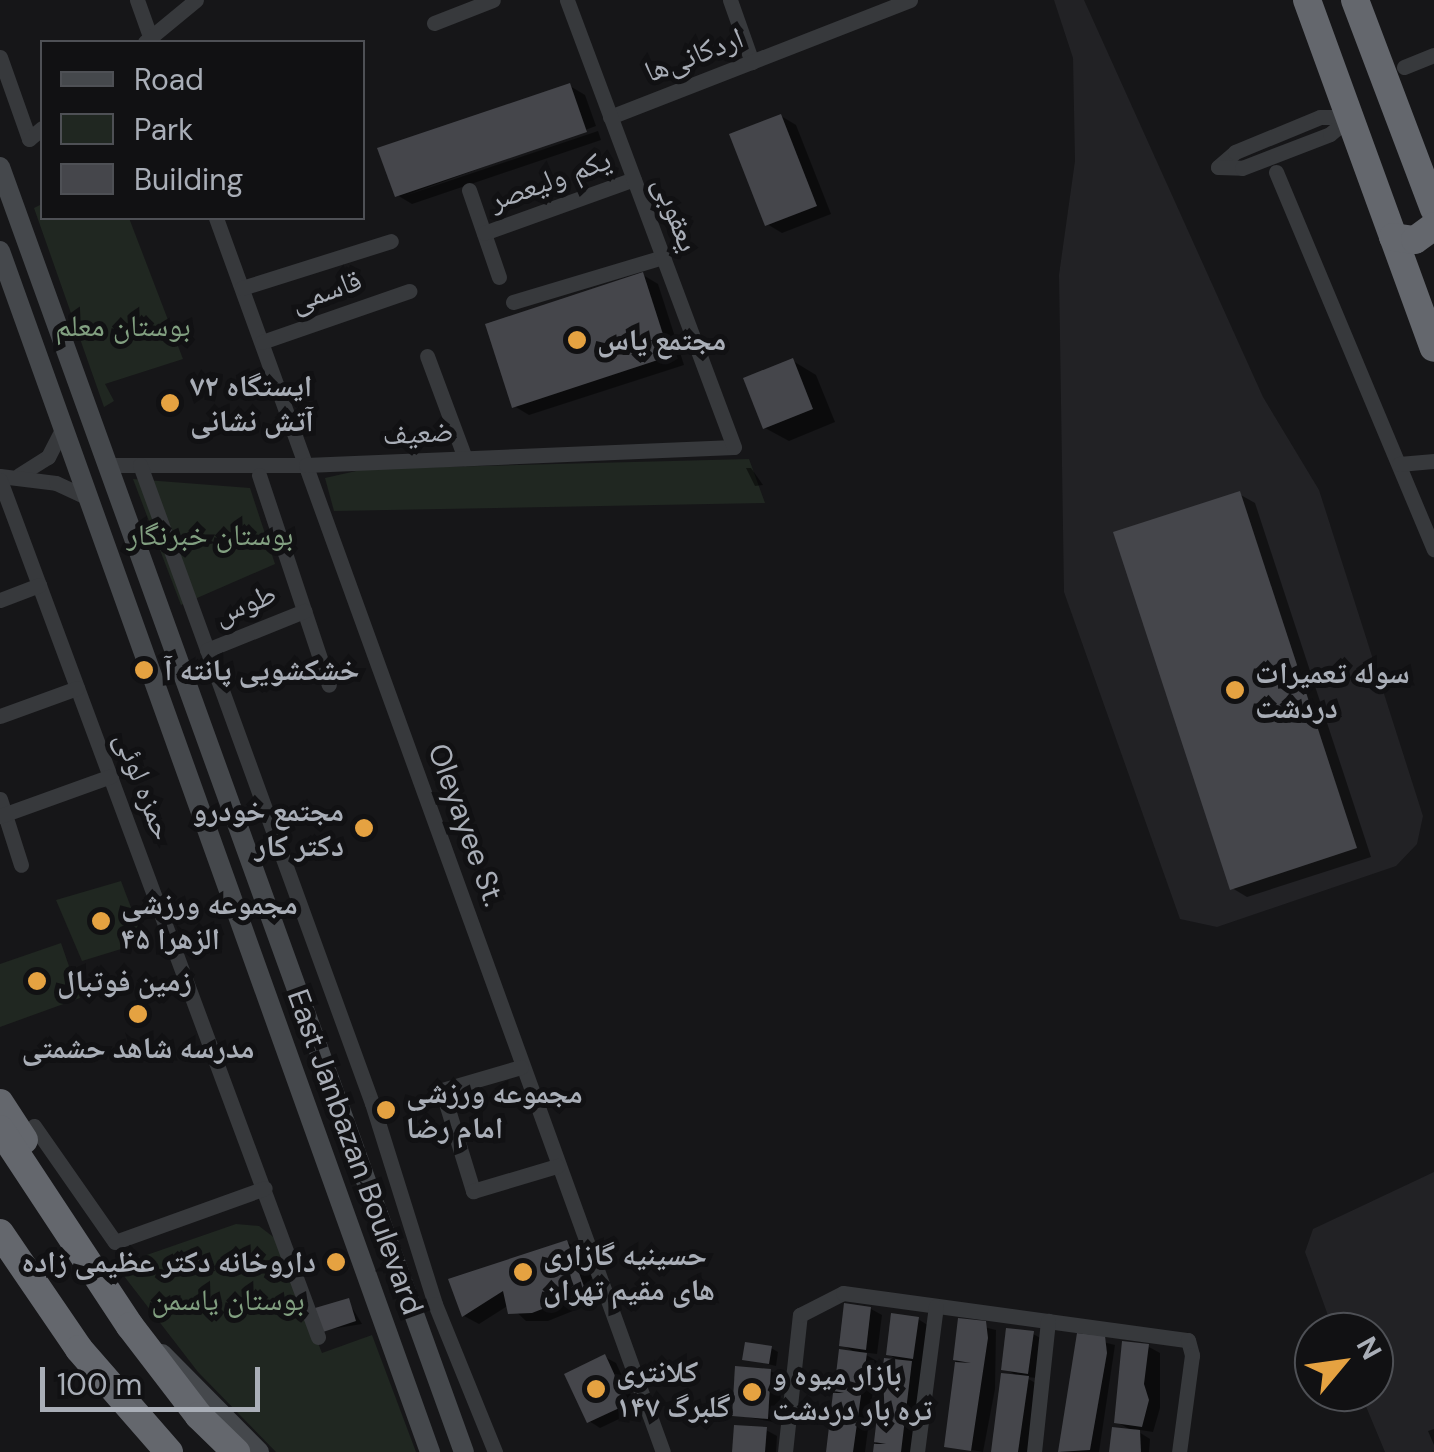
<!DOCTYPE html>
<meta charset="utf-8">
<style>
body{margin:0}
#map{position:relative;width:1434px;height:1452px;overflow:hidden;background:#161618;font-family:"DM Sans","Noto Naskh Arabic",sans-serif}
div>[style]{position:absolute}
[style*='--x']{left:calc(var(--x)*1px);top:calc(var(--y)*1px);width:calc(var(--w)*1px);rotate:calc(var(--a)*1deg)}
.built>*{inset:0;background:#222225}
.green>*{inset:0;background:#202721}
.shadow>*{inset:0;background:#0007}
.building>*{inset:0;background:#45464b}
.street>*{height:15px;margin:-7.5px;padding:0 7.5px;transform-origin:7.5px;border-radius:7.5px;background:#37393c}
.secondary>*{height:20px;margin:-10px;padding:0 10px;transform-origin:10px;border-radius:10px;background:#45484c}
.highway>*{height:28px;margin:-14px;padding:0 14px;transform-origin:14px;border-radius:14px;background:#64676d}
.dots>*{width:28px;height:28px;translate:-50% -50%;box-sizing:border-box;border:5px solid #111113;border-radius:50%}
span{translate:-50% -50%;white-space:nowrap;text-align:center;line-height:1.15;-webkit-text-stroke:10px #111113;paint-order:stroke}
.street-label{font-size:30px;color:#a9aeb7}
.park-label{font-size:30px;color:#82a081}
.poi-label{font-size:30px;color:#a9aeb7;font-weight:700}
.left{translate:0 -50%;text-align:left}
.right{translate:-100% -50%;text-align:right}
.legend{position:absolute;left:40px;top:40px;width:325px;height:180px;box-sizing:border-box;background:#111113;border:2px solid #4e5055;margin:0;padding:12px 18px;list-style:none;font-size:30px;color:#a9aeb7}
.legend li{display:flex;align-items:center;gap:20px;height:50px}
.legend b{width:50px;border:2px solid #4e5055}
.north{position:absolute;left:1294px;top:1312px;width:100px;height:100px;box-sizing:border-box;background:#111113;border:2px solid #4e5055;border-radius:50%;rotate:61deg;font-size:28px;font-weight:700;line-height:40px;text-align:center;color:#a9aeb7}
.north::after{content:'';display:block;margin:auto;width:35px;height:45px;background:#e5a241;clip-path:polygon(50% 0,100% 100%,50% 72%,0 100%)}
.scale{position:absolute;left:40px;top:1367px;width:220px;height:45px;box-sizing:border-box;border:5px solid #a9aeb7;border-top:0;padding-left:12px;font-size:30px;line-height:35px;white-space:nowrap;color:#a9aeb7;-webkit-text-stroke:8px #111113;paint-order:stroke}
</style>
<div id="map">
<div class="built">
<div style="clip-path:polygon(1054px 0,1084px 0,1263px 397px,1319px 490px,1423px 816px,1417px 844px,1396px 866px,1217px 927px,1180px 919px,1064px 592px,1059px 275px,1075px 161px,1073px 58px)"></div>
<div style="clip-path:polygon(1434px 1172px,1434px 1452px,1385px 1452px,1360px 1392px,1374px 1392px,1374px 1332px,1334px 1332px,1305px 1252px,1313px 1229px)"></div>
</div>
<div class="green">
<div style="clip-path:polygon(42px 204px,42px 218px,129px 218px,183px 359px,105px 384px,114px 401px,104px 407px,34px 208px)"></div>
<div style="clip-path:polygon(749px 459px,765px 503px,334px 511px,325px 478px,365px 469px)"></div>
<div style="clip-path:polygon(133px 479px,250px 488px,275px 564px,181px 605px)"></div>
<div style="clip-path:polygon(121px 881px,144px 942px,82px 961px,56px 900px)"></div>
<div style="clip-path:polygon(61px 943px,80px 998px,0 1027px,0 964px)"></div>
<div style="clip-path:polygon(236px 1224px,259px 1226px,276px 1239px,322px 1353px,372px 1335px,416px 1452px,276px 1452px,198px 1372px,124px 1276px,138px 1258px)"></div>
</div>
<div class="shadow">
<div style="clip-path:polygon(570px 86px,585px 95px,596px 126px,404px 196px,598px 131px,601px 140px,412px 204px,397px 195px)"></div>
<div style="clip-path:polygon(781px 116px,796px 125px,831px 214px,782px 233px,767px 224px)"></div>
<div style="clip-path:polygon(643px 275px,658px 284px,684px 365px,529px 415px,514px 406px)"></div>
<div style="clip-path:polygon(793px 361px,816px 375px,835px 422px,789px 441px,765px 428px)"></div>
<div style="clip-path:polygon(746px 468px,751px 468px,763px 485px,755px 486px)"></div>
<div style="clip-path:polygon(1239px 494px,1255px 503px,1371px 857px,1247px 897px,1232px 888px)"></div>
<div style="clip-path:polygon(567px 1242px,582px 1251px,600px 1300px,548px 1321px,526px 1321px,509px 1305px,479px 1324px,464px 1316px)"></div>
<div style="clip-path:polygon(348px 1301px,362px 1324px,325px 1330px)"></div>
<div style="clip-path:polygon(871px 1309px,882px 1315px,877px 1354px,861px 1352px,877px 1361px,865px 1452px,828px 1452px,841px 1352px,858px 1354px,841px 1344px)"></div>
<div style="clip-path:polygon(918px 1319px,929px 1326px,913px 1452px,875px 1452px,887px 1360px,900px 1361px,888px 1354px)"></div>
<div style="clip-path:polygon(960px 1321px,996px 1330px,995px 1389px,983px 1452px,947px 1446px)"></div>
<div style="clip-path:polygon(1033px 1334px,1044px 1340px,1039px 1378px,1025px 1377px,1039px 1385px,1030px 1452px,994px 1452px,1019px 1377px,1004px 1368px)"></div>
<div style="clip-path:polygon(1079px 1336px,1115px 1345px,1099px 1452px,1061px 1452px)"></div>
<div style="clip-path:polygon(1149px 1347px,1160px 1353px,1160px 1408px,1153px 1432px,1134px 1429px,1150px 1439px,1149px 1452px,1112px 1452px,1134px 1432px,1117px 1422px)"></div>
<div style="clip-path:polygon(771px 1348px,778px 1352px,776px 1366px,745px 1359px)"></div>
<div style="clip-path:polygon(605px 1357px,616px 1363px,638px 1410px,600px 1428px,589px 1421px)"></div>
<div style="clip-path:polygon(770px 1371px,782px 1377px,779px 1423px,735px 1415px)"></div>
<div style="clip-path:polygon(1434px 1429px,1434px 1445px,1428px 1431px)"></div>
<div style="clip-path:polygon(766px 1430px,777px 1436px,776px 1452px,734px 1452px)"></div>
</div>
<div class="building">
<div style="clip-path:polygon(570px 83px,587px 132px,395px 197px,377px 148px)"></div>
<div style="clip-path:polygon(781px 114px,817px 206px,765px 226px,729px 134px)"></div>
<div style="clip-path:polygon(643px 272px,670px 356px,512px 408px,485px 324px)"></div>
<div style="clip-path:polygon(793px 358px,813px 409px,763px 429px,743px 378px)"></div>
<div style="clip-path:polygon(1240px 491px,1357px 848px,1230px 890px,1113px 532px)"></div>
<div style="clip-path:polygon(567px 1240px,586px 1292px,532px 1313px,508px 1314px,503px 1291px,462px 1317px,448px 1279px)"></div>
<div style="clip-path:polygon(349px 1298px,356px 1321px,323px 1332px,315px 1308px)"></div>
<div style="clip-path:polygon(844px 1303px,871px 1307px,866px 1350px,839px 1346px)"></div>
<div style="clip-path:polygon(891px 1313px,919px 1317px,913px 1359px,886px 1355px)"></div>
<div style="clip-path:polygon(958px 1318px,986px 1321px,988px 1338px,971px 1451px,944px 1447px,955px 1362px,971px 1363px,953px 1360px)"></div>
<div style="clip-path:polygon(1006px 1328px,1034px 1331px,1028px 1374px,1001px 1370px)"></div>
<div style="clip-path:polygon(1077px 1333px,1105px 1336px,1107px 1353px,1090px 1450px,1058px 1452px)"></div>
<div style="clip-path:polygon(1122px 1341px,1149px 1344px,1144px 1384px,1149px 1400px,1142px 1427px,1114px 1423px)"></div>
<div style="clip-path:polygon(745px 1342px,772px 1346px,769px 1364px,742px 1360px)"></div>
<div style="clip-path:polygon(839px 1349px,867px 1353px,853px 1452px,826px 1452px,833px 1393px,844px 1393px,834px 1391px)"></div>
<div style="clip-path:polygon(605px 1354px,628px 1404px,587px 1423px,564px 1374px)"></div>
<div style="clip-path:polygon(884px 1358px,912px 1361px,901px 1452px,873px 1452px,874px 1444px,886px 1444px,874px 1442px)"></div>
<div style="clip-path:polygon(735px 1366px,771px 1369px,768px 1419px,732px 1416px)"></div>
<div style="clip-path:polygon(1001px 1373px,1029px 1376px,1018px 1452px,991px 1452px)"></div>
<div style="clip-path:polygon(734px 1425px,767px 1427px,765px 1452px,732px 1452px)"></div>
<div style="clip-path:polygon(1112px 1427px,1140px 1430px,1141px 1452px,1109px 1452px)"></div>
</div>
<div class="street">
<div style="--x:137;--y:0;--w:45;--a:70.3"></div>
<div style="--x:730;--y:0;--w:66;--a:70.5"></div>
<div style="--x:434;--y:23;--w:63;--a:-21.3"></div>
<div style="--x:145;--y:42;--w:66;--a:-39.5"></div>
<div style="--x:0;--y:57;--w:87;--a:70.5"></div>
<div style="--x:29;--y:139;--w:17;--a:-40"></div>
<div style="--x:1404;--y:67;--w:32;--a:-22"></div>
<div style="--x:610;--y:117;--w:322;--a:-21.3"></div>
<div style="--x:1218;--y:167;--w:23;--a:-41"></div>
<div style="--x:1235;--y:152;--w:92;--a:-22.4"></div>
<div style="--x:1320;--y:117;--w:30;--a:0"></div>
<div style="--x:1218;--y:167;--w:24;--a:2"></div>
<div style="--x:1242;--y:168;--w:94;--a:-21.1"></div>
<div style="--x:1330;--y:134;--w:26;--a:-40"></div>
<div style="--x:1276;--y:172;--w:409;--a:67.3"></div>
<div style="--x:469;--y:190;--w:92;--a:71"></div>
<div style="--x:216;--y:218;--w:1312;--a:70.09"></div>
<div style="--x:484;--y:233;--w:159;--a:-19.8"></div>
<div style="--x:242;--y:288;--w:156;--a:-17.5"></div>
<div style="--x:513;--y:302;--w:157;--a:-16.7"></div>
<div style="--x:262;--y:342;--w:156;--a:-19.1"></div>
<div style="--x:427;--y:356;--w:109;--a:69.6"></div>
<div style="--x:1399;--y:464;--w:35;--a:-5"></div>
<div style="--x:105;--y:465;--w:201;--a:0"></div>
<div style="--x:306;--y:465;--w:428;--a:-2.4"></div>
<div style="--x:734;--y:447;--w:477;--a:-110.5"></div>
<div style="--x:140;--y:465;--w:679;--a:70.02"></div>
<div style="--x:372;--y:1103;--w:211;--a:72.6"></div>
<div style="--x:435;--y:1304;--w:160;--a:67.9"></div>
<div style="--x:19;--y:475;--w:34;--a:-32"></div>
<div style="--x:48;--y:457;--w:35;--a:-63"></div>
<div style="--x:259;--y:475;--w:221;--a:71.6"></div>
<div style="--x:0;--y:476;--w:56;--a:7.1"></div>
<div style="--x:56;--y:483;--w:38;--a:25"></div>
<div style="--x:0;--y:480;--w:914;--a:69.64"></div>
<div style="--x:0;--y:600;--w:42;--a:-21"></div>
<div style="--x:207;--y:650;--w:105;--a:-21.9"></div>
<div style="--x:0;--y:716;--w:82;--a:-20"></div>
<div style="--x:0;--y:799;--w:69;--a:72.3"></div>
<div style="--x:0;--y:816;--w:118;--a:-19.8"></div>
<div style="--x:521;--y:1067;--w:82;--a:163.8"></div>
<div style="--x:442;--y:1090;--w:106;--a:72.9"></div>
<div style="--x:473;--y:1191;--w:88;--a:-16.6"></div>
<div style="--x:34;--y:1126;--w:141;--a:55.1"></div>
<div style="--x:115;--y:1242;--w:159;--a:-19.8"></div>
<div style="--x:785;--y:1452;--w:138;--a:-83.8"></div>
<div style="--x:800;--y:1315;--w:48;--a:-27.1"></div>
<div style="--x:843;--y:1293;--w:348;--a:7.8"></div>
<div style="--x:1188;--y:1340;--w:16;--a:75"></div>
<div style="--x:1192;--y:1355;--w:98;--a:97.6"></div>
<div style="--x:917;--y:1452;--w:147;--a:-82.6"></div>
<div style="--x:1034;--y:1452;--w:132;--a:-83.9"></div>
</div>
<div class="secondary">
<div style="--x:0;--y:167;--w:1366;--a:70.15"></div>
<div style="--x:0;--y:251;--w:1276;--a:70.3"></div>
<div style="--x:162;--y:1354;--w:138;--a:45.3"></div>
</div>
<div class="highway">
<div style="--x:1307;--y:0;--w:370;--a:70"></div>
<div style="--x:1355;--y:0;--w:223;--a:69.3"></div>
<div style="--x:1393;--y:237;--w:22;--a:8"></div>
<div style="--x:1415;--y:240;--w:24;--a:-36"></div>
<div style="--x:0;--y:1103;--w:44;--a:57"></div>
<div style="--x:0;--y:1129;--w:236;--a:56.6"></div>
<div style="--x:130;--y:1326;--w:113;--a:52.5"></div>
<div style="--x:199;--y:1416;--w:52;--a:44.2"></div>
<div style="--x:0;--y:1233;--w:140;--a:55.7"></div>
<div style="--x:79;--y:1349;--w:137;--a:48.9"></div>
</div>
<div class="dots">
<div style="left:577px;top:340px;background:#e5a241"></div>
<div style="left:170px;top:403px;background:#e5a241"></div>
<div style="left:144px;top:670px;background:#e5a241"></div>
<div style="left:1235px;top:690px;background:#e5a241"></div>
<div style="left:364px;top:828px;background:#e5a241"></div>
<div style="left:101px;top:921px;background:#e5a241"></div>
<div style="left:37px;top:981px;background:#e5a241"></div>
<div style="left:138px;top:1014px;background:#e5a241"></div>
<div style="left:386px;top:1110px;background:#e5a241"></div>
<div style="left:336px;top:1262px;background:#e5a241"></div>
<div style="left:523px;top:1272px;background:#e5a241"></div>
<div style="left:596px;top:1389px;background:#e5a241"></div>
<div style="left:752px;top:1392px;background:#e5a241"></div>
</div>
<div class="street-label">
<span style="left:694px;top:55px;rotate:-21deg">اردکانی‌ها</span>
<span style="left:550px;top:180px;rotate:-20deg">یکم ولیعصر</span>
<span style="left:676px;top:214px;rotate:69deg">یعقوبی</span>
<span style="left:326px;top:291px;rotate:-19deg">قاسمی</span>
<span style="left:418px;top:433px;rotate:-3deg">ضعیف</span>
<span style="left:245px;top:604px;rotate:-22deg">طوس</span>
<span style="left:144px;top:786px;rotate:69deg">حمزه لوئی</span>
<span style="left:466px;top:825px;rotate:70deg">Oleyayee St.</span>
<span style="left:355px;top:1152px;rotate:70deg">East Janbazan Boulevard</span>
</div>
<div class="park-label">
<span style="left:123px;top:326px">بوستان معلم</span>
<span style="left:210px;top:535px">بوستان خبرنگار</span>
<span style="left:228px;top:1300px">بوستان یاسمن</span>
</div>
<div class="poi-label">
<span class="left" style="left:597px;top:340px">مجتمع یاس</span>
<span class="left" style="left:190px;top:403px">ایستگاه ۷۲<br>آتش نشانی</span>
<span class="left" style="left:164px;top:670px">خشکشویی پانته آ</span>
<span class="left" style="left:1255px;top:690px">سوله تعمیرات<br>دردشت</span>
<span class="right" style="left:344px;top:828px">مجتمع خودرو<br>دکتر کار</span>
<span class="left" style="left:121px;top:921px">مجموعه ورزشی<br>الزهرا ۴۵</span>
<span class="left" style="left:57px;top:981px">زمین فوتبال</span>
<span style="left:138px;top:1048px">مدرسه شاهد حشمتی</span>
<span class="left" style="left:406px;top:1110px">مجموعه ورزشی<br>امام رضا</span>
<span class="left" style="left:543px;top:1272px">حسینیه گازاری<br>های مقیم تهران</span>
<span class="right" style="left:316px;top:1262px">داروخانه دکتر عظیمی زاده</span>
<span class="left" style="left:616px;top:1389px">کلانتری<br>۱۴۷ گلبرگ</span>
<span class="left" style="left:772px;top:1392px">بازار میوه و<br>تره بار دردشت</span>
</div>
<ul class="legend">
<li><b style="height:12px;background:#45484c"></b>Road</li>
<li><b style="height:28px;background:#202721"></b>Park</li>
<li><b style="height:28px;background:#45464b"></b>Building</li>
</ul>
<div class="north">N</div>
<div class="scale">100 m</div>
</div>
